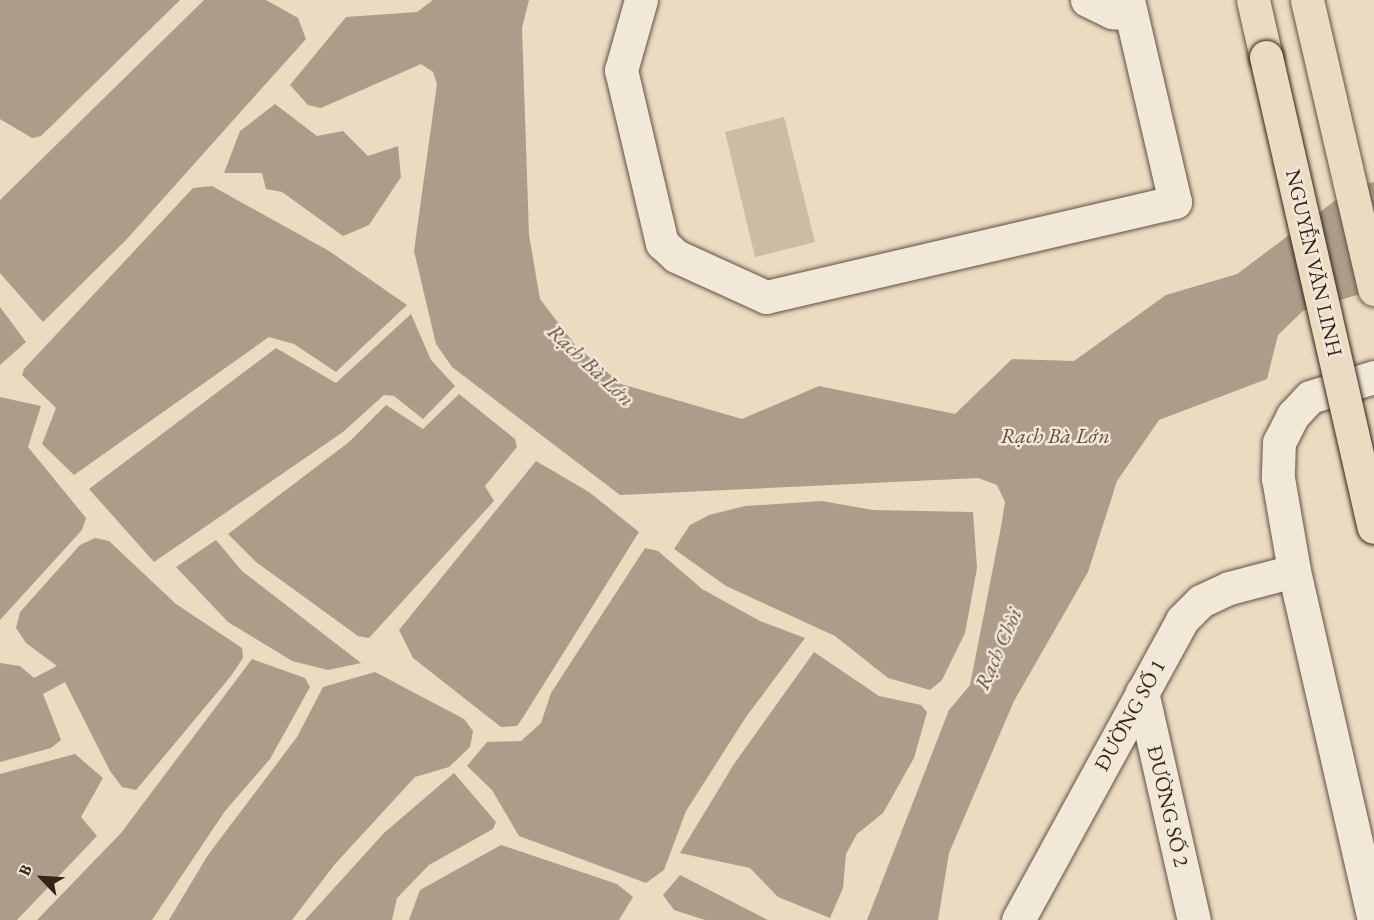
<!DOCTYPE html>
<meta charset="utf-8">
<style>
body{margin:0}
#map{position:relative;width:1374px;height:920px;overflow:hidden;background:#eadbc1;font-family:"EB Garamond",serif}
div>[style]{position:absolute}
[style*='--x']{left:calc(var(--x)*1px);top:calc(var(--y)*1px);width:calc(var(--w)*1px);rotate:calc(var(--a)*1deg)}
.green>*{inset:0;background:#cbbca5}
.water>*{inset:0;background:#ad9c89}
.roads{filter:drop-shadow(0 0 2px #635144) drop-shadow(0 0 2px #635144)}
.minor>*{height:33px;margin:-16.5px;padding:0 16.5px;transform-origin:16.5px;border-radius:16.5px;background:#f1e8d7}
.major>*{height:33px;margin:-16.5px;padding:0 16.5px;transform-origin:16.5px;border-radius:16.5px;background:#eadbc1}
.highway>*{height:33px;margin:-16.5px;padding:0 16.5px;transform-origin:16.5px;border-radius:16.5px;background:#eadbc1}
.bridges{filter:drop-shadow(0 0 2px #36231b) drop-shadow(0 0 2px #36231b)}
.major-bridge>*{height:33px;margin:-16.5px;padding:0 16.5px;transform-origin:16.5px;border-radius:16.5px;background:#eadbc1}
span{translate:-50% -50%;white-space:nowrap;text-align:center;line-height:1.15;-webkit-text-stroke:5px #f1e8d7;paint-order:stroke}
.street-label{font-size:21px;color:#36231b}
.water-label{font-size:22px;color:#604d42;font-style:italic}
.north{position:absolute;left:12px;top:848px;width:60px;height:60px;-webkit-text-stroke:4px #f1e8d7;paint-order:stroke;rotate:295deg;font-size:16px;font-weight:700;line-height:24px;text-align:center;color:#36231b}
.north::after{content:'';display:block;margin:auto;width:21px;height:27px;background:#36231b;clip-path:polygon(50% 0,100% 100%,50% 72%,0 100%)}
</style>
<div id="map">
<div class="green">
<div style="clip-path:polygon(784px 117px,815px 242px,755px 257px,725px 132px)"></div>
</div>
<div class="water">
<div style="clip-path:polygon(0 0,180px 0,41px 136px,32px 138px,0 119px)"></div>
<div style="clip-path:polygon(204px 0,266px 0,298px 18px,306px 39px,127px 239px,43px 322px,0 273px,0 200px)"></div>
<div style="clip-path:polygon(433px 0,529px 0,522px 28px,529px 235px,540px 299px,576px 346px,621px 384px,742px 419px,819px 386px,955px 414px,1012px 359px,1074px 361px,1166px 295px,1237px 274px,1356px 185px,1374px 182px,1374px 290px,1303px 311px,1278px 335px,1267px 379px,1159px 420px,1117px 481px,1088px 572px,1014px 701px,949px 853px,938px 920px,867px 920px,949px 710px,970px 685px,1001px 527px,1005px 502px,997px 485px,978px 478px,620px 495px,452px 367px,436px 344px,414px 251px,437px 84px,433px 72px,421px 64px,321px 108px,308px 105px,290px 85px,346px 17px,417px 12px)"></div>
<div style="clip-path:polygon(275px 104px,317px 136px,343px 131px,368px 156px,398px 146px,401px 177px,369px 225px,343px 236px,282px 192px,266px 189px,262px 173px,224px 173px,240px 131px)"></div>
<div style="clip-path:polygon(212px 186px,329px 251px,407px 305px,336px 372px,294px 344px,269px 337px,74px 475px,42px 444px,56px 408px,22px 375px,24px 369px,193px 188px)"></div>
<div style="clip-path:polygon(0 307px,26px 342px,0 365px)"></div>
<div style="clip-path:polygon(411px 314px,431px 360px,455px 386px,423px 419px,394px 396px,384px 395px,343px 432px,154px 562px,89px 489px,276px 348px,336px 383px)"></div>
<div style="clip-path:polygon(459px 394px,515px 439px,517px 447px,485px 486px,494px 501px,369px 638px,358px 636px,256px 562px,228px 534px,349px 442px,386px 405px,423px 429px)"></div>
<div style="clip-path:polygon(0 397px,41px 406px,28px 447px,86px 518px,82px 530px,0 620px)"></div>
<div style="clip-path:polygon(536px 461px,589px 492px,639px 532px,522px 719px,517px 726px,501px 727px,413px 658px,399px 630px)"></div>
<div style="clip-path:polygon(822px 501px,873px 510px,973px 512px,977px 568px,965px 633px,942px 680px,930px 690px,888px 678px,835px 636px,726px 586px,674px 549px,690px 525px,709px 515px,745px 506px)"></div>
<div style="clip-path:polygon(95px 538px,109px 541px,176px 604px,242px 648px,243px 658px,231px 676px,136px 790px,122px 787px,110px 771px,65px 682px,43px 694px,61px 740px,51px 748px,0 762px,0 663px,20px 666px,34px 678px,57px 666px,26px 643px,16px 628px,20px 612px,80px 545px)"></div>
<div style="clip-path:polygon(216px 540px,242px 571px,361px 663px,328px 670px,292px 661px,228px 622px,176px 567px)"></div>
<div style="clip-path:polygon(645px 548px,658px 551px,702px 589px,760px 621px,805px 638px,746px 717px,686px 811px,664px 870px,646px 883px,519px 836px,492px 790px,467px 766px,487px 742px,521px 741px,541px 723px,551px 693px)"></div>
<div style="clip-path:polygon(814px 652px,879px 696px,921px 705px,927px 712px,914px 758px,883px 813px,857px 834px,846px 854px,843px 888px,830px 918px,778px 897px,750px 868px,680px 853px,734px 764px)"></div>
<div style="clip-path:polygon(252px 659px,305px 678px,310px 687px,270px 759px,225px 811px,152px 920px,37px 920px,121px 833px)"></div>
<div style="clip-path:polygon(375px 672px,464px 719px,473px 731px,470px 747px,449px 767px,415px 777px,335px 864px,292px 920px,169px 920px,208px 855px,297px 737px,323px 687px)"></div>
<div style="clip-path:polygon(75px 754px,103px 778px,81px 817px,97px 836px,17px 920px,0 920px,0 774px)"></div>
<div style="clip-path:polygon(454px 773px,496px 822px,493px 829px,429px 865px,397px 898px,392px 920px,305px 920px,384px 833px)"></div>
<div style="clip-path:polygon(501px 845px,617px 884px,633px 897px,619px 920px,409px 920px,420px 890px)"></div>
<div style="clip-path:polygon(680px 875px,768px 920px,705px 920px,674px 910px,663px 895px)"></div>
</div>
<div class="roads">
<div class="minor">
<div style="--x:641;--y:0;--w:73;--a:105.9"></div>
<div style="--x:621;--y:70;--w:178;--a:76.7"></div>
<div style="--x:662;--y:243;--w:19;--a:43"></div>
<div style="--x:676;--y:256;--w:99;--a:24.5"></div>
<div style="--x:766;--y:297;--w:420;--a:-13.1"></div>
<div style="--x:1175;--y:202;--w:207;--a:-103.1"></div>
<div style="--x:1087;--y:0;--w:28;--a:26"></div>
<div style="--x:1112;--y:12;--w:19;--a:6"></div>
<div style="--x:1374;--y:377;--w:67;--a:162.6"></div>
<div style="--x:1310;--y:397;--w:25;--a:133"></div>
<div style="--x:1293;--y:415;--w:30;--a:117"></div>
<div style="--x:1279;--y:442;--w:36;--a:92"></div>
<div style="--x:1278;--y:478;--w:94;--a:80.2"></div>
<div style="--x:1294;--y:571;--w:358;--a:77.1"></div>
<div style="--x:1142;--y:692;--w:234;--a:77.2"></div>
<div style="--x:1018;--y:920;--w:342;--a:-61.3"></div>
<div style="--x:1182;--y:620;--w:27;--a:-45"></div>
<div style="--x:1201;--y:601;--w:31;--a:-25"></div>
<div style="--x:1229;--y:588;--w:67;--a:-14.7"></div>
</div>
<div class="major">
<div style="--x:1253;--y:0;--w:58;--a:77.2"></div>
</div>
<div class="highway">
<div style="--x:1307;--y:0;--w:297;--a:76.9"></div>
</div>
</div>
<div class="bridges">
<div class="major-bridge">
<div style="--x:1266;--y:57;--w:482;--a:77.1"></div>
</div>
</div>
<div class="street-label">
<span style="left:1314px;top:263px;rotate:77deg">NGUYỄN VĂN LINH</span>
<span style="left:1130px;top:715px;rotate:-61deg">ĐƯỜNG SỐ 1</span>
<span style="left:1168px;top:806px;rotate:77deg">ĐƯỜNG SỐ 2</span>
</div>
<div class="water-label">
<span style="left:591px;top:365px;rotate:43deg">Rạch Bà Lớn</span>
<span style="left:1055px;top:436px">Rạch Bà Lớn</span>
<span style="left:998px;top:649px;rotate:-66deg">Rạch Chòi</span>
</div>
<div class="north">B</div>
</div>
